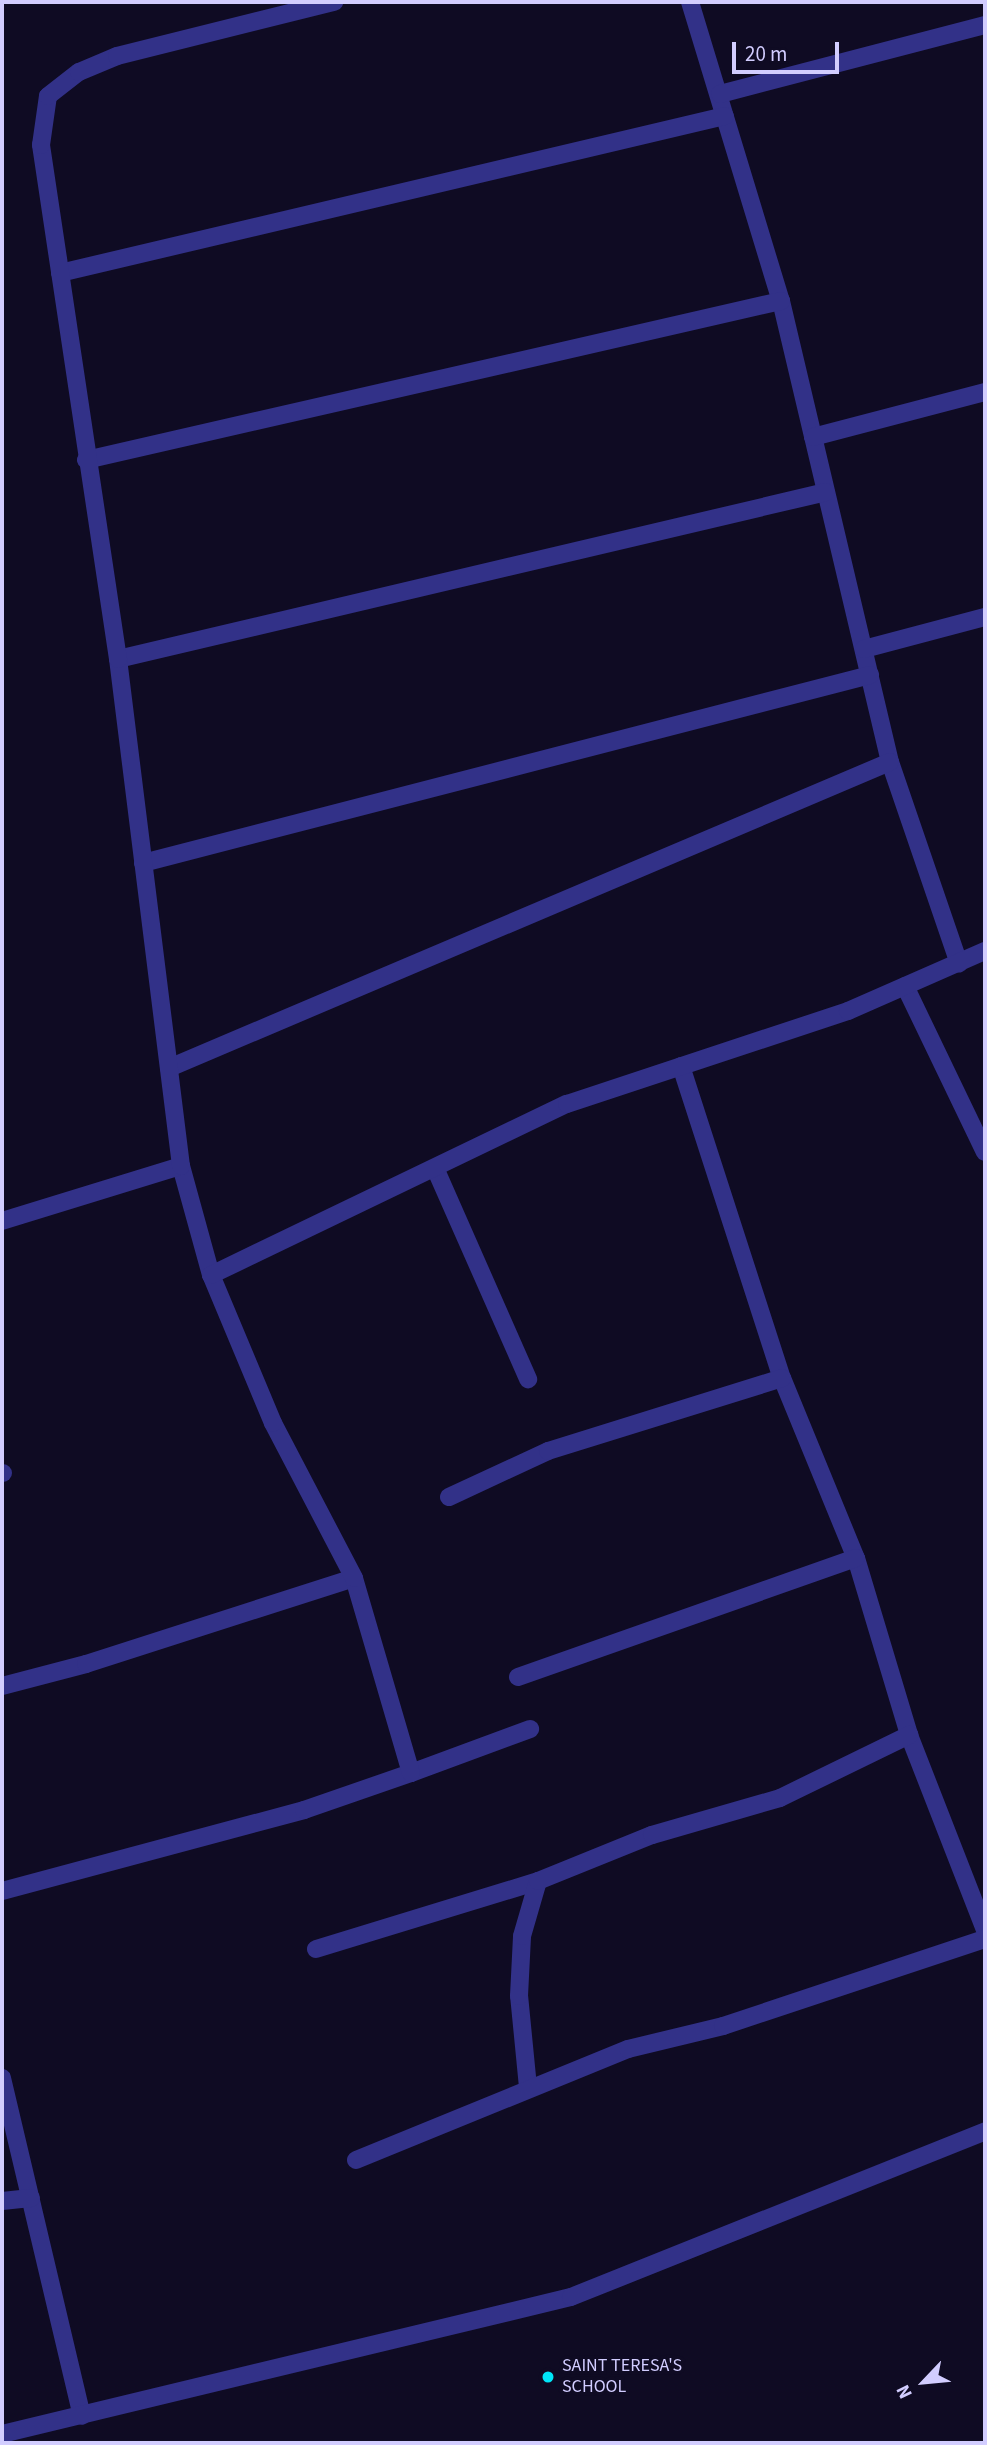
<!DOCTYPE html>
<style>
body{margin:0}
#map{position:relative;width:987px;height:2445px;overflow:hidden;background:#0f0b23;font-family:"Source Sans 3",sans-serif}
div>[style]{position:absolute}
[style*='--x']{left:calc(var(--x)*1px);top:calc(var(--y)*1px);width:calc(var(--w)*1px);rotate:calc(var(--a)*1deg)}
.minor>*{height:18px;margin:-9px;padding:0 9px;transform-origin:9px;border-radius:9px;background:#323188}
.dots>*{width:19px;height:19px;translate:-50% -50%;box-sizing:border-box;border:4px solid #0f0b23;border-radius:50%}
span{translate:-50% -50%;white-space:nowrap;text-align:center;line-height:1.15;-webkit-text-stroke:7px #0f0b23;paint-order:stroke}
.poi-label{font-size:18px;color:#d2cdff}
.left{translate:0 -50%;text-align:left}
.frame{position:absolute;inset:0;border:4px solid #d2cdff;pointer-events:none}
.north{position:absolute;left:889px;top:2347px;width:70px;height:70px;-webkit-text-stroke:5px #0f0b23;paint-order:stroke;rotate:244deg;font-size:19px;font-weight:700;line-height:28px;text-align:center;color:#d2cdff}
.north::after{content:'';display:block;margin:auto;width:24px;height:32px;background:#d2cdff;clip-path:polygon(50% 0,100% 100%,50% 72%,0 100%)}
.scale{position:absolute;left:732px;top:42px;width:107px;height:32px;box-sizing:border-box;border:4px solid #d2cdff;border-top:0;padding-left:9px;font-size:21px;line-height:24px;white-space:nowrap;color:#d2cdff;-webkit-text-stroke:5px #0f0b23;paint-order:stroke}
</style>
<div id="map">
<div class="minor">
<div style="--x:690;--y:2;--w:313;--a:73.1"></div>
<div style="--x:781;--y:301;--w:474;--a:76.7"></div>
<div style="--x:890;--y:762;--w:213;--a:71.1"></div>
<div style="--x:720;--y:94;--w:274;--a:-14.6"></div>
<div style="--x:60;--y:273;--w:683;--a:-13.28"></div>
<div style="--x:813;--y:437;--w:178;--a:-14.7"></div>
<div style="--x:86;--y:460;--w:713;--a:-12.89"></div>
<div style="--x:864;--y:649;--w:125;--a:-14.8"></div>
<div style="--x:118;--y:659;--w:727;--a:-13.27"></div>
<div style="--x:143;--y:863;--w:751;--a:-14.5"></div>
<div style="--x:905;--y:986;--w:184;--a:64.3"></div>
<div style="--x:681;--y:1066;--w:328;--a:72.1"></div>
<div style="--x:782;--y:1378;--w:195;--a:67.7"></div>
<div style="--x:856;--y:1558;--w:185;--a:73.3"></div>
<div style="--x:909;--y:1735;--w:209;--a:68.7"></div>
<div style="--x:169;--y:1068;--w:783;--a:-23"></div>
<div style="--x:181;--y:1166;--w:113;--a:74.6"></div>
<div style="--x:435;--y:1168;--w:231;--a:66.2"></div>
<div style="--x:2;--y:1221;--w:187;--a:-17.1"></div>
<div style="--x:181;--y:1166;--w:511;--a:-97.08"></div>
<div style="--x:118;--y:659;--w:520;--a:-98.52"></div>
<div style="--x:41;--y:145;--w:49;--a:-81.9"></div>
<div style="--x:48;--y:96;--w:39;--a:-38"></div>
<div style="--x:79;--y:72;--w:41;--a:-22.8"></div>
<div style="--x:117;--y:56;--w:224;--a:-14"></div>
<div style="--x:2;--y:1473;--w:1;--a:0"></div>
<div style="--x:449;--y:1497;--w:109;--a:-24.9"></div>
<div style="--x:548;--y:1451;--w:245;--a:-17.3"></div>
<div style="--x:518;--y:1677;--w:358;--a:-19.4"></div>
<div style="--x:2;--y:1686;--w:87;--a:-14.7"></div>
<div style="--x:86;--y:1664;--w:281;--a:-17.8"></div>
<div style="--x:411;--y:1773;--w:127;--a:-20.3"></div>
<div style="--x:2;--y:1891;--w:313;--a:-15"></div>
<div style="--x:304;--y:1810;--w:113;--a:-19.1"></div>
<div style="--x:411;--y:1773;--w:203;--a:-106.3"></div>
<div style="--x:354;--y:1578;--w:175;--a:-117.6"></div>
<div style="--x:273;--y:1423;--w:160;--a:-112.7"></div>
<div style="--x:211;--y:1275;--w:395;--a:-25.7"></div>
<div style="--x:567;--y:1104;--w:296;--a:-18.3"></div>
<div style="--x:848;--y:1011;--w:150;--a:-23.7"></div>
<div style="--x:316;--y:1949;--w:232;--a:-17"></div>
<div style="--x:2;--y:2078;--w:347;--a:76.7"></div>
<div style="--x:528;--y:2087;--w:91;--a:-95.6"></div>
<div style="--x:519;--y:1996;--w:60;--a:-87.1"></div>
<div style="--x:522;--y:1936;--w:57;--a:-73.8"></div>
<div style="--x:538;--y:1881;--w:123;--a:-22"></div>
<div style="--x:652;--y:1835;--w:133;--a:-16.1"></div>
<div style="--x:780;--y:1798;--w:144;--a:-26"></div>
<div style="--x:356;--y:2160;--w:294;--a:-22.2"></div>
<div style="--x:628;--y:2049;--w:98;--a:-13.6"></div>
<div style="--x:723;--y:2026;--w:276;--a:-18.4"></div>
<div style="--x:2;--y:2201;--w:29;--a:-6"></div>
<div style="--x:2;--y:2434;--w:585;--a:-13.54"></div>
<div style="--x:571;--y:2297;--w:446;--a:-21.8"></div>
</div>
<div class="dots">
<div style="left:548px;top:2377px;background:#00e6f8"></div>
</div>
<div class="poi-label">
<span class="left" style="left:562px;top:2377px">SAINT TERESA'S<br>SCHOOL</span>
</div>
<div class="frame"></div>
<div class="north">N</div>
<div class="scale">20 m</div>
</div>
